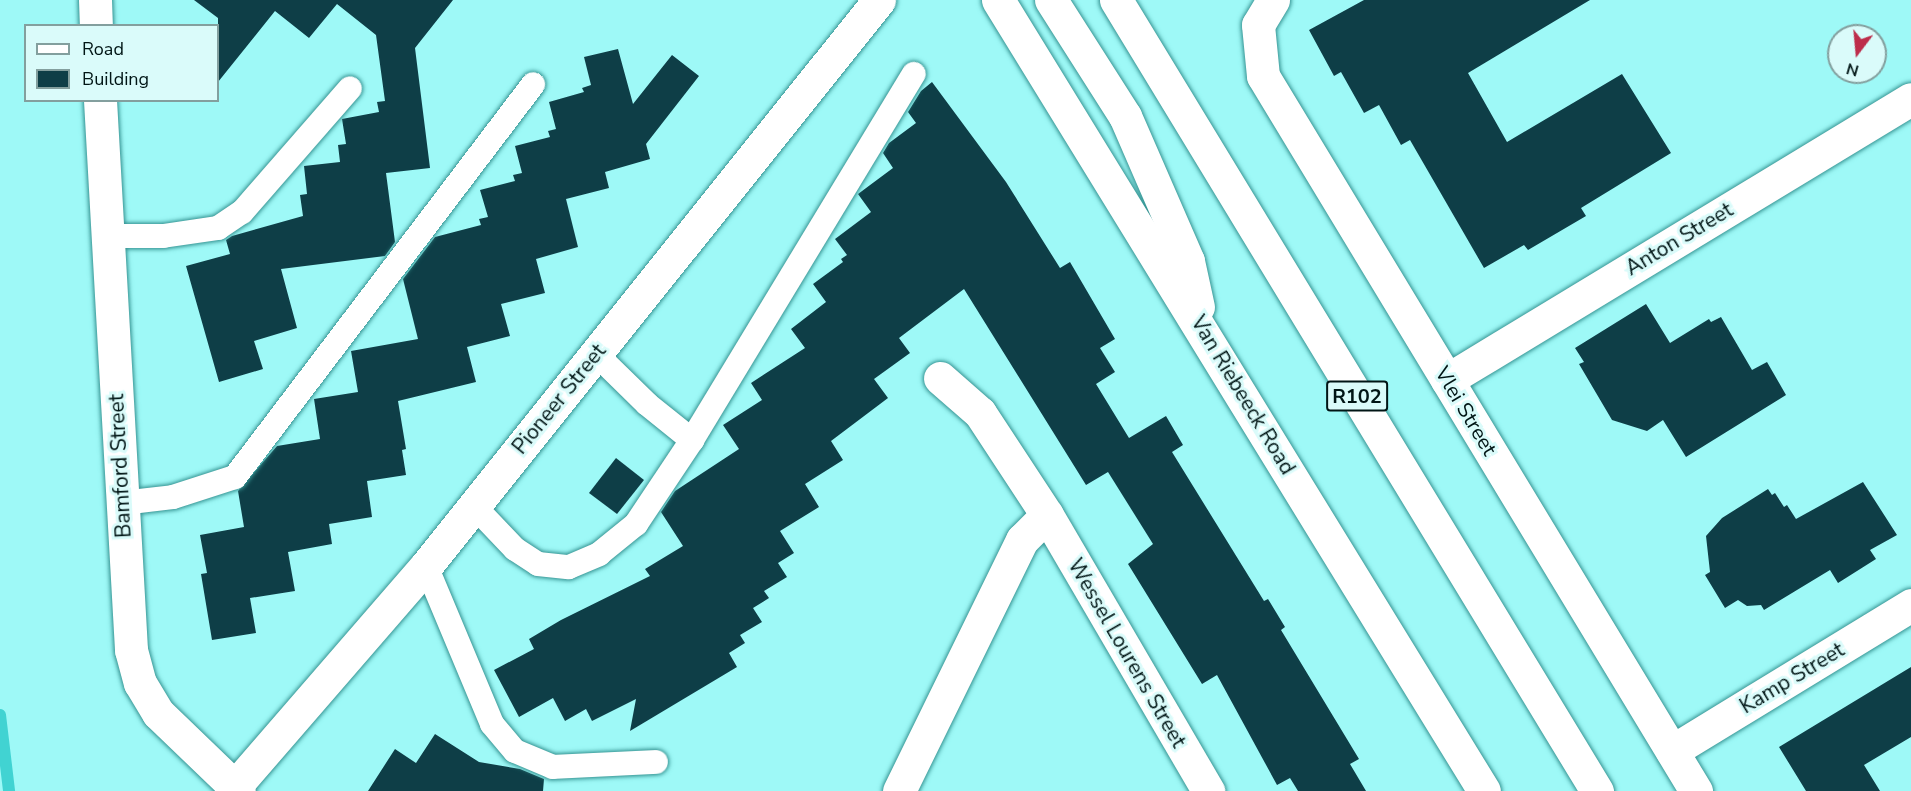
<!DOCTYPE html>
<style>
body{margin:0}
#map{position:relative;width:1911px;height:791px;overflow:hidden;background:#9ef9f7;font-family:"Nunito Sans",sans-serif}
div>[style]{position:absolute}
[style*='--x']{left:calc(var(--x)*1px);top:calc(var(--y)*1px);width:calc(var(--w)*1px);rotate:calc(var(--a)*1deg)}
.stream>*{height:12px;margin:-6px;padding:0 6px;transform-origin:6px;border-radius:6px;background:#41d3d2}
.building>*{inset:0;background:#0e3e47}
.roads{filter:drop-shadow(0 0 2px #369493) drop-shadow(0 0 2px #369493)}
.lane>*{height:24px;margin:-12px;padding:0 12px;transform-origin:12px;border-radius:12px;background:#fff}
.street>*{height:33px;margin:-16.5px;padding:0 16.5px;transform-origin:16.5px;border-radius:16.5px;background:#fff}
.primary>*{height:33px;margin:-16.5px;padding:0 16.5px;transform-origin:16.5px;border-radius:16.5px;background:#fff}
span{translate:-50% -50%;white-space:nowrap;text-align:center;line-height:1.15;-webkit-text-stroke:6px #dafbfa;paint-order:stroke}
.shield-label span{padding:2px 4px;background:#dafbfa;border:2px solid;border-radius:4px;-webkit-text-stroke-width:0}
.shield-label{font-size:20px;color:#001515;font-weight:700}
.street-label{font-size:21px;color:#001515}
.legend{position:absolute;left:24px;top:24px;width:195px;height:78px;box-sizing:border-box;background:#dafbfa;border:2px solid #839f9e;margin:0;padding:8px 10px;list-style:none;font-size:18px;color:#001515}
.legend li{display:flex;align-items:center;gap:12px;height:30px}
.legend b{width:30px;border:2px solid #839f9e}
.north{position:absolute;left:1827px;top:24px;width:60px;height:60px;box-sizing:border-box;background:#dafbfa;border:2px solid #839f9e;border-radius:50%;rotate:196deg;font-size:16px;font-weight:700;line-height:24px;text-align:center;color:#001515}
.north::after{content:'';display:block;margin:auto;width:21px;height:27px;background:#bd2d4b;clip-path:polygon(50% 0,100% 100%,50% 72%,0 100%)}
</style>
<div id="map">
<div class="stream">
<div style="--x:0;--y:715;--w:77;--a:83.2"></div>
</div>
<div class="building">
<div style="clip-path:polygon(194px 0,453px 0,415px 48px,430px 168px,386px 173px,395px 242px,385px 256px,281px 269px,297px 328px,254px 341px,263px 369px,219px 382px,186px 266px,230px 254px,226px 240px,232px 236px,303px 216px,300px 195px,307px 194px,304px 166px,340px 162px,338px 145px,346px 144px,342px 119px,379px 112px,377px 102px,385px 101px,376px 35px,337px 4px,309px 38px,275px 11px,218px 82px,218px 18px)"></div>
<div style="clip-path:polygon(1364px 0,1590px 0,1468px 73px,1507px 142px,1622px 74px,1671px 153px,1581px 208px,1586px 216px,1528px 250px,1524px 245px,1484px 268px,1410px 140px,1401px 145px,1379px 105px,1364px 113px,1341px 72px,1334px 76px,1309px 30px)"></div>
<div style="clip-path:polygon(618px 49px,633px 104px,672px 55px,699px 76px,646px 144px,650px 159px,605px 172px,609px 188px,566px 199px,578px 247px,536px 259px,545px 293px,501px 304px,510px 336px,467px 347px,476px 382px,398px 401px,406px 449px,402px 450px,406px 475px,367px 481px,372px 517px,329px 524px,332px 544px,288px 552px,295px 591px,250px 598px,256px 633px,212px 640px,201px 574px,207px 573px,200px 535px,244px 527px,238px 491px,277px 446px,320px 439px,314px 399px,358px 392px,351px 351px,418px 339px,403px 279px,435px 237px,481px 225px,479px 219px,488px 217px,480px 190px,515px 181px,513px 175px,522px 173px,515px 146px,550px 137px,548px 131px,556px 129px,549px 102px,584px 92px,582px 88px,591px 85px,584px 57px)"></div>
<div style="clip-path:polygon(932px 82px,1006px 182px,1060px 268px,1070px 262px,1115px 339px,1100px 348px,1115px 372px,1096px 384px,1129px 438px,1166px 416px,1183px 445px,1172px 452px,1264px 601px,1268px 599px,1285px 627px,1281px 630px,1359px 759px,1350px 764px,1366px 791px,1298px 791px,1290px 778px,1277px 785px,1217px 675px,1202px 684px,1128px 564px,1153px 544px,1108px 472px,1086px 485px,964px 289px,899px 338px,910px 353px,874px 379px,888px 398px,831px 441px,843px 460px,805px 484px,819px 507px,780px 531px,794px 553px,778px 563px,787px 577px,764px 591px,769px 598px,753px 608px,762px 622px,740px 635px,745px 643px,729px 653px,737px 667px,630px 731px,636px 699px,592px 721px,586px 709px,565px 721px,553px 698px,519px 717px,494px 670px,534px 649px,529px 639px,561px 620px,650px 576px,645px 569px,683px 546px,661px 512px,675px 491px,739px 449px,723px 425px,762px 400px,751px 383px,805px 348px,791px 329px,826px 302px,813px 284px,843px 262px,841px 259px,847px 255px,835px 239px,871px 212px,858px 194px,893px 168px,883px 153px,889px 143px,916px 123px,908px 112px,921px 91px)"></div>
<div style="clip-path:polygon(1646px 304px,1670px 343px,1709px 319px,1711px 322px,1721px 317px,1752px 370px,1767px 362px,1786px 395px,1686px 457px,1663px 420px,1647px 431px,1612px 420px,1579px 364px,1584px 362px,1575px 348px)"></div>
<div style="clip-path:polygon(616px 458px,644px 480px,617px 514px,589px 493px)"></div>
<div style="clip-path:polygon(1863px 482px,1897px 535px,1870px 550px,1876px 559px,1838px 583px,1830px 570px,1764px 610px,1761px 605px,1747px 606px,1738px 600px,1725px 608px,1705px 575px,1710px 572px,1706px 536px,1722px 518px,1768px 489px,1772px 495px,1775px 493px,1784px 507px,1787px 505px,1796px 519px)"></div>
<div style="clip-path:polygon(1911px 667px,1911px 737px,1864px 765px,1880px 791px,1806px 791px,1779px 747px)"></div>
<div style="clip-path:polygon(435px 734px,479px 762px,520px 769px,544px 779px,543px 791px,368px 791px,395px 749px,416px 763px)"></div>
</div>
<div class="roads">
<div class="lane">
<div style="--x:107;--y:236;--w:56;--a:0"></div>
<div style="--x:163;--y:236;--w:56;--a:-8.3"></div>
<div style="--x:218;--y:228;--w:29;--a:-34"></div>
<div style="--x:242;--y:212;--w:164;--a:-48.9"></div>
<div style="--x:596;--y:354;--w:71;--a:44.4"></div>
<div style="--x:647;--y:404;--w:58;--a:38.7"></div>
<div style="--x:122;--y:503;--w:51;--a:-6.7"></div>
<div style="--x:173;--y:497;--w:65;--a:-17.9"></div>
<div style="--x:235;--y:477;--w:493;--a:-52.8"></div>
<div style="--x:474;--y:506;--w:59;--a:46.4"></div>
<div style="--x:515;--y:549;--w:27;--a:33"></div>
<div style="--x:538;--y:564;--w:31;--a:6"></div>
<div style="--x:569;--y:567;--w:33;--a:-23"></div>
<div style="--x:599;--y:554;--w:48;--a:-39"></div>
<div style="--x:636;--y:524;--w:101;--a:-56.3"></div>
<div style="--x:692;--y:440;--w:428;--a:-58.8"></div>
<div style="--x:426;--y:566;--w:171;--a:67.3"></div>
<div style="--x:492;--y:724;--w:35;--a:50"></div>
<div style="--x:515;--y:751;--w:41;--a:22.8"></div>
<div style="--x:553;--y:767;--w:103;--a:-2.8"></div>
</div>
<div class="street">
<div style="--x:95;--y:0;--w:26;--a:88"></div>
<div style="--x:1273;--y:0;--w:29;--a:121"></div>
<div style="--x:1258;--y:25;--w:51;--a:84.4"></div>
<div style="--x:1263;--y:76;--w:836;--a:58.8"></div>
<div style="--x:100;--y:100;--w:551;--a:86.77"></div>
<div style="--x:131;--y:650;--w:34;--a:75"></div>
<div style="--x:140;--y:683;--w:35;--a:59"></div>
<div style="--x:158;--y:713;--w:112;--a:43.9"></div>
<div style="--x:940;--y:378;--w:53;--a:41.2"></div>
<div style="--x:980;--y:413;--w:122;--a:56.7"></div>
<div style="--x:1047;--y:515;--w:320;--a:59.7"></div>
<div style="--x:1447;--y:380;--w:542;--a:-31.2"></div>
<div style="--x:1672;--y:751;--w:280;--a:-31.4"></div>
<div style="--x:231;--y:791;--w:298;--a:-49.1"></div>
<div style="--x:426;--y:566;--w:725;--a:-51.33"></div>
<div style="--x:899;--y:791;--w:280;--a:-63.9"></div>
<div style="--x:1022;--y:540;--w:35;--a:-45"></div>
</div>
<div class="primary">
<div style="--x:998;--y:0;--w:928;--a:58.43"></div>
<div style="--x:1051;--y:0;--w:138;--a:57.5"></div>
<div style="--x:1125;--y:116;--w:158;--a:66.5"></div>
<div style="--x:1188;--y:261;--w:47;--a:77.7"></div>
<div style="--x:1116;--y:0;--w:926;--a:58.7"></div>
</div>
</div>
<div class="shield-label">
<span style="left:1357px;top:396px">R102</span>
</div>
<div class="street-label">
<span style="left:1679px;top:239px;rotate:-31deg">Anton Street</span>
<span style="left:1243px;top:395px;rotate:59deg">Van Riebeeck Road</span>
<span style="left:559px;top:399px;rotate:-51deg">Pioneer Street</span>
<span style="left:1466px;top:411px;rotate:59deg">Vlei Street</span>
<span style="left:120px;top:466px;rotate:-93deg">Bamford Street</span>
<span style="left:1127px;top:653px;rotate:60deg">Wessel Lourens Street</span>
<span style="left:1792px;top:678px;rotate:-31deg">Kamp Street</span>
</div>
<ul class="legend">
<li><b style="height:8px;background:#fff"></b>Road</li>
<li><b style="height:16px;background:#0e3e47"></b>Building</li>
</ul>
<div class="north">N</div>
</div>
